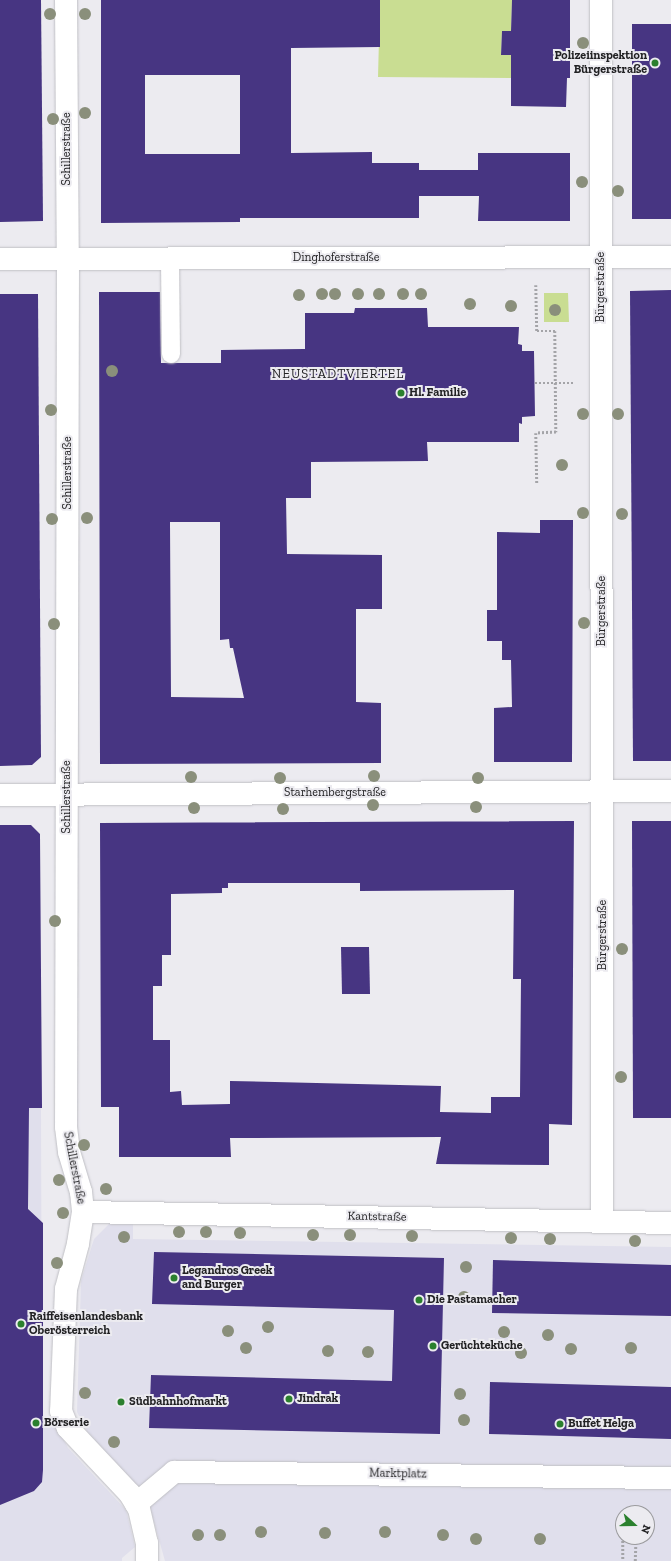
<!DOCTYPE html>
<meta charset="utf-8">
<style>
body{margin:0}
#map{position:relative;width:671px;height:1561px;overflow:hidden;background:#ecebf0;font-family:"Zilla Slab",serif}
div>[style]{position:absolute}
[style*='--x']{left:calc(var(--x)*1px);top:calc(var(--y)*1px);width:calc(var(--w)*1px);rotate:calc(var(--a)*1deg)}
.built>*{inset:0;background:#e0dfec}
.green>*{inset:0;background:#c9dd92}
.building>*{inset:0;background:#473582}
.path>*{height:2.5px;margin-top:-1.25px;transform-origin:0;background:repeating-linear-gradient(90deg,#a4a4a8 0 2px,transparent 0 4px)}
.roads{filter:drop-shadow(0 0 1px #bfbfc4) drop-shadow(0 0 1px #bfbfc4)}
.service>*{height:18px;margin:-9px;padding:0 9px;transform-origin:9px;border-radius:9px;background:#fff}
.minor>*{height:22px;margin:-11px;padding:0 11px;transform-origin:11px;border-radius:11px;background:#fff}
.secondary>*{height:22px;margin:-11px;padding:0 11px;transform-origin:11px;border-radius:11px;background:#fff}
.trees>*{width:12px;height:12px;margin:-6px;border-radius:50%;background:#8a8f7b}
.dots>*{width:11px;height:11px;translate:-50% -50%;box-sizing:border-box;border:2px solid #ecebf0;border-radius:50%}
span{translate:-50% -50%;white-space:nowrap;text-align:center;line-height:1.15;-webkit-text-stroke:4px #ecebf0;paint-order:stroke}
.poi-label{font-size:12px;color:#222224;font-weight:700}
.right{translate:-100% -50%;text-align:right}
.left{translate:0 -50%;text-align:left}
.street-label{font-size:12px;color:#222224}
.neighbourhood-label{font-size:13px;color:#222224;letter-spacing:1px}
.north{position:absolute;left:615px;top:1505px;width:40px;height:40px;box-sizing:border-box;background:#ecebf0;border:1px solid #9b9b9e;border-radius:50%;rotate:111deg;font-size:11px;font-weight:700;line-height:16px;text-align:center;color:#222224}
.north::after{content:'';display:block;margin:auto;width:14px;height:18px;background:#2b802e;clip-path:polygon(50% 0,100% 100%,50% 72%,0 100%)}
</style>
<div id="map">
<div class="built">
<div style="clip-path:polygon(0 1108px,41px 1108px,42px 1422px,54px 1422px,68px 1448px,126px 1510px,135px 1547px,122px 1558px,122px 1561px,0 1561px)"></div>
<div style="clip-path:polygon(evenodd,119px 1223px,133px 1224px,133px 1239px,671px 1247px,671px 1561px,165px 1561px,148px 1501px,88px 1433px,77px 1412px,81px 1281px,94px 1239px,109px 1224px,119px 1223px,623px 1513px,647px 1513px,647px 1537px,623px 1537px,623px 1513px)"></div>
</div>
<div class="green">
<div style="clip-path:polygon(380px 0,512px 0,511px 31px,502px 31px,501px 55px,511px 55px,511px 78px,378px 77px)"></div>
<div style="clip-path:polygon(544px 293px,568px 293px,569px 322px,544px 322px)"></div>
</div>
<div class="building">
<div style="clip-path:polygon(0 0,41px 0,43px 221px,0 222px)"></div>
<div style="clip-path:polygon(evenodd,101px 0,380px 0,380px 47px,291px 48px,291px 153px,372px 152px,372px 163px,419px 163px,419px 170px,478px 170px,478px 153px,570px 153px,570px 221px,478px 221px,479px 196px,419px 196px,419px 218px,240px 218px,240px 222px,101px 223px,101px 0,145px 75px,240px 75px,240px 154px,145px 154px,145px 75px)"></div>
<div style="clip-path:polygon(512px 0,570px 0,570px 78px,567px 78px,566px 107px,511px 106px,511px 55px,501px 55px,502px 31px,511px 31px)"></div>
<div style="clip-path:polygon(632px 24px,671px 24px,671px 219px,632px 219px)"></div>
<div style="clip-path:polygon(671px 290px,671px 761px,633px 761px,630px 291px)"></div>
<div style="clip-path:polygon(evenodd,99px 292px,160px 292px,161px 363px,221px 363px,221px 350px,305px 349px,305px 313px,354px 313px,355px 308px,427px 308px,428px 327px,519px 327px,518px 344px,522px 345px,522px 351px,534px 351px,535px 416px,522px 417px,522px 424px,519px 423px,519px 442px,427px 442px,428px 461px,311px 462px,311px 498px,286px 498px,287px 554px,382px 555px,382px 609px,356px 609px,356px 702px,381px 703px,381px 763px,100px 764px,99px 292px,170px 522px,220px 522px,220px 640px,229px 639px,230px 648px,233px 648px,244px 698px,171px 697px,170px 522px)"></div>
<div style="clip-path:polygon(0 294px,38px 294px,41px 757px,32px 765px,0 766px)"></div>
<div style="clip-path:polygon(540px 520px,573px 520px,572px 762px,494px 762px,494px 708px,512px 707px,511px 660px,502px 660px,502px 641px,487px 641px,487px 610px,497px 610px,497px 532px,540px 533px)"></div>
<div style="clip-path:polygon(evenodd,574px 821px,572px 1125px,549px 1124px,549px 1165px,436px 1164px,441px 1137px,230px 1138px,231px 1157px,119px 1157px,119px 1107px,101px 1107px,100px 823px,574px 821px,228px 883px,360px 883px,360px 891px,514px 890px,513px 979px,521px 979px,520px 1097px,491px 1097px,491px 1113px,440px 1112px,441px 1086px,230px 1081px,230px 1104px,182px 1105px,181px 1091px,170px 1092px,170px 1040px,153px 1040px,153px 986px,162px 986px,162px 955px,171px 955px,171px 894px,222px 893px,222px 888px,228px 888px,228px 883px)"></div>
<div style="clip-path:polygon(632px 821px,671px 821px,671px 1118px,633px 1118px)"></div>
<div style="clip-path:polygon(0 825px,31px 825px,40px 834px,42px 1108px,29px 1108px,28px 1209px,43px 1223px,43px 1470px,42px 1482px,34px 1491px,0 1505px)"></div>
<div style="clip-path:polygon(341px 947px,369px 947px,370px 994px,342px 994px)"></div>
<div style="clip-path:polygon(154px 1252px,444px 1258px,440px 1434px,149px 1428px,151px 1375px,392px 1381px,394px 1310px,152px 1304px)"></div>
<div style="clip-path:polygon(493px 1260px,671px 1265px,671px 1316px,492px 1313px)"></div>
<div style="clip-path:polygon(490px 1382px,671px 1387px,671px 1439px,489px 1434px)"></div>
</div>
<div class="path">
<div style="--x:536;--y:285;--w:46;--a:88.8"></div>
<div style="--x:537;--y:331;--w:18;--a:0"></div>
<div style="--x:555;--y:331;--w:101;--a:89.4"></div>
<div style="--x:556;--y:432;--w:20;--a:177"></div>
<div style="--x:536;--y:433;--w:51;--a:88.9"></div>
<div style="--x:535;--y:383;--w:39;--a:0"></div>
<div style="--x:623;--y:1537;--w:24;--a:90"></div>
<div style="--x:635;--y:1561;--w:24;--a:-88"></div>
</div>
<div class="roads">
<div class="service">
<div style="--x:170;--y:259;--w:95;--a:89.4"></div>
</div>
<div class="minor">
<div style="--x:66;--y:0;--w:259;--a:89.6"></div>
<div style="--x:68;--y:259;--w:868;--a:90.13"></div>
<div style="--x:66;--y:1127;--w:25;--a:83"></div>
<div style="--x:69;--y:1152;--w:42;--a:73.3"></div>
<div style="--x:81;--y:1192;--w:20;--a:84"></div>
<div style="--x:83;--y:1212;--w:32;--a:99"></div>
<div style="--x:78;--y:1244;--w:47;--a:104.9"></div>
<div style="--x:66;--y:1289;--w:122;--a:92.3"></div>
<div style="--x:61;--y:1411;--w:18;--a:68"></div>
<div style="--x:68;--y:1428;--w:91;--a:46.8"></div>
<div style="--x:130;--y:1494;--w:17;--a:59"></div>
<div style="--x:139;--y:1509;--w:35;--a:77"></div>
<div style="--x:147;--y:1543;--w:18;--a:90"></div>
<div style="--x:601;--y:0;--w:1221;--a:89.95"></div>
<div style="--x:0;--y:795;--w:671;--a:-0.34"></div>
<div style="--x:83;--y:1212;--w:588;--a:1.07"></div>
<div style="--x:136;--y:1504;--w:50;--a:-40.1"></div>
<div style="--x:174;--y:1472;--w:497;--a:0.7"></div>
</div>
<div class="secondary">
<div style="--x:0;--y:259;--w:671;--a:-0.17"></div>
</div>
</div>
<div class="trees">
<div style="left:50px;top:14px"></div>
<div style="left:85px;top:14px"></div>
<div style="left:583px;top:43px"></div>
<div style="left:85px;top:113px"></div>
<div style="left:53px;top:119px"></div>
<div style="left:582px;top:182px"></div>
<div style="left:618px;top:191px"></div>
<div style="left:322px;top:294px"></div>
<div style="left:335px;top:294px"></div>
<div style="left:358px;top:294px"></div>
<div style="left:379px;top:294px"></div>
<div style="left:403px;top:294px"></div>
<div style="left:421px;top:294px"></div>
<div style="left:299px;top:295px"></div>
<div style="left:470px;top:304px"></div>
<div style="left:511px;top:306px"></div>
<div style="left:555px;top:310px"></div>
<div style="left:112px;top:371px"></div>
<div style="left:51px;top:410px"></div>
<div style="left:583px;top:414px"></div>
<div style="left:618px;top:414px"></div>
<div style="left:562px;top:465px"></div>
<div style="left:583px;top:513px"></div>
<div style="left:622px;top:514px"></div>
<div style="left:87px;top:518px"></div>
<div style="left:52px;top:519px"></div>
<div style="left:584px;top:623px"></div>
<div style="left:54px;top:624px"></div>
<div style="left:374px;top:776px"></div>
<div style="left:191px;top:777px"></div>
<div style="left:280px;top:778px"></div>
<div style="left:478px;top:778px"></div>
<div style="left:373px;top:805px"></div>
<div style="left:476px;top:807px"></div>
<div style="left:194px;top:808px"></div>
<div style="left:283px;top:809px"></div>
<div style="left:55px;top:921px"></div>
<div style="left:622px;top:949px"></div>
<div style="left:621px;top:1077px"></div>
<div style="left:84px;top:1145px"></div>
<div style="left:59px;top:1180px"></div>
<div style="left:106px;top:1189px"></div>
<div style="left:63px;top:1213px"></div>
<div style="left:179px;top:1232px"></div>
<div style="left:206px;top:1232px"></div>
<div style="left:240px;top:1233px"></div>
<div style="left:313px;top:1235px"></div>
<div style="left:350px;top:1235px"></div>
<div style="left:412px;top:1236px"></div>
<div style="left:124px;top:1237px"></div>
<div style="left:511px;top:1238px"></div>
<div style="left:550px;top:1239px"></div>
<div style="left:635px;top:1241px"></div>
<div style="left:57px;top:1263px"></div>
<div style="left:466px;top:1267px"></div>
<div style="left:464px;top:1297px"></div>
<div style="left:268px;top:1327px"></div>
<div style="left:228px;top:1331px"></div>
<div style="left:504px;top:1332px"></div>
<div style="left:548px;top:1335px"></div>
<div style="left:246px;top:1348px"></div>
<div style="left:631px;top:1348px"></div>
<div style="left:571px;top:1349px"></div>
<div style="left:328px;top:1351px"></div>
<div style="left:368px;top:1352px"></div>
<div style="left:521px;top:1353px"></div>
<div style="left:85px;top:1393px"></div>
<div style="left:460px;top:1394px"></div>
<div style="left:464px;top:1420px"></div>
<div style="left:114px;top:1442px"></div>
<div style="left:261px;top:1532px"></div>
<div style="left:385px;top:1532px"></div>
<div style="left:325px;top:1533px"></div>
<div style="left:198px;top:1535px"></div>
<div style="left:220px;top:1535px"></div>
<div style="left:443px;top:1535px"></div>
<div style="left:476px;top:1539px"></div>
<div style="left:540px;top:1539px"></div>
</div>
<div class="dots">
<div style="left:655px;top:63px;background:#2b802e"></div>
<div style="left:401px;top:393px;background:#2b802e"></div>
<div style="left:174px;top:1278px;background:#2b802e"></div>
<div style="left:419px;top:1300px;background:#2b802e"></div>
<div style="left:21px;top:1324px;background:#2b802e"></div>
<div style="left:433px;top:1346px;background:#2b802e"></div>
<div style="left:289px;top:1399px;background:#2b802e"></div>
<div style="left:121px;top:1402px;background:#2b802e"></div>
<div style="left:36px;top:1423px;background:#2b802e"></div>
<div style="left:560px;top:1424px;background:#2b802e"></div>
</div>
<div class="poi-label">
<span class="right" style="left:647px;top:63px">Polizeiinspektion<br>Bürgerstraße</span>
<span class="left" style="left:409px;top:393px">Hl. Familie</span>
<span class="left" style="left:182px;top:1278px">Legandros Greek<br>and Burger</span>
<span class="left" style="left:427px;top:1300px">Die Pastamacher</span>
<span class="left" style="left:29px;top:1324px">Raiffeisenlandesbank<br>Oberösterreich</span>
<span class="left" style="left:441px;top:1346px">Gerüchteküche</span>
<span class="left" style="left:297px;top:1399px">Jindrak</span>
<span class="left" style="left:129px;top:1402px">Südbahnhofmarkt</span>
<span class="left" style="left:44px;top:1423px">Börserie</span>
<span class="left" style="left:568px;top:1424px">Buffet Helga</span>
</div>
<div class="street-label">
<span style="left:67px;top:149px;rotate:-90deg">Schillerstraße</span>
<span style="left:336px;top:258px">Dinghoferstraße</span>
<span style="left:601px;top:287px;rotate:-90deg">Bürgerstraße</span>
<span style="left:68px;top:473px;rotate:-90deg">Schillerstraße</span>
<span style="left:602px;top:611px;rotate:-90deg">Bürgerstraße</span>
<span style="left:335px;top:793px">Starhembergstraße</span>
<span style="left:67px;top:797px;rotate:-90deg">Schillerstraße</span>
<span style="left:603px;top:935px;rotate:-90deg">Bürgerstraße</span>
<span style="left:74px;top:1168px;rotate:79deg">Schillerstraße</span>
<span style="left:377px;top:1217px;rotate:1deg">Kantstraße</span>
<span style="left:398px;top:1474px;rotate:1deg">Marktplatz</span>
</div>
<div class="neighbourhood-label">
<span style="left:338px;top:374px">NEUSTADTVIERTEL</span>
</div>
<div class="north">N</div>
</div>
